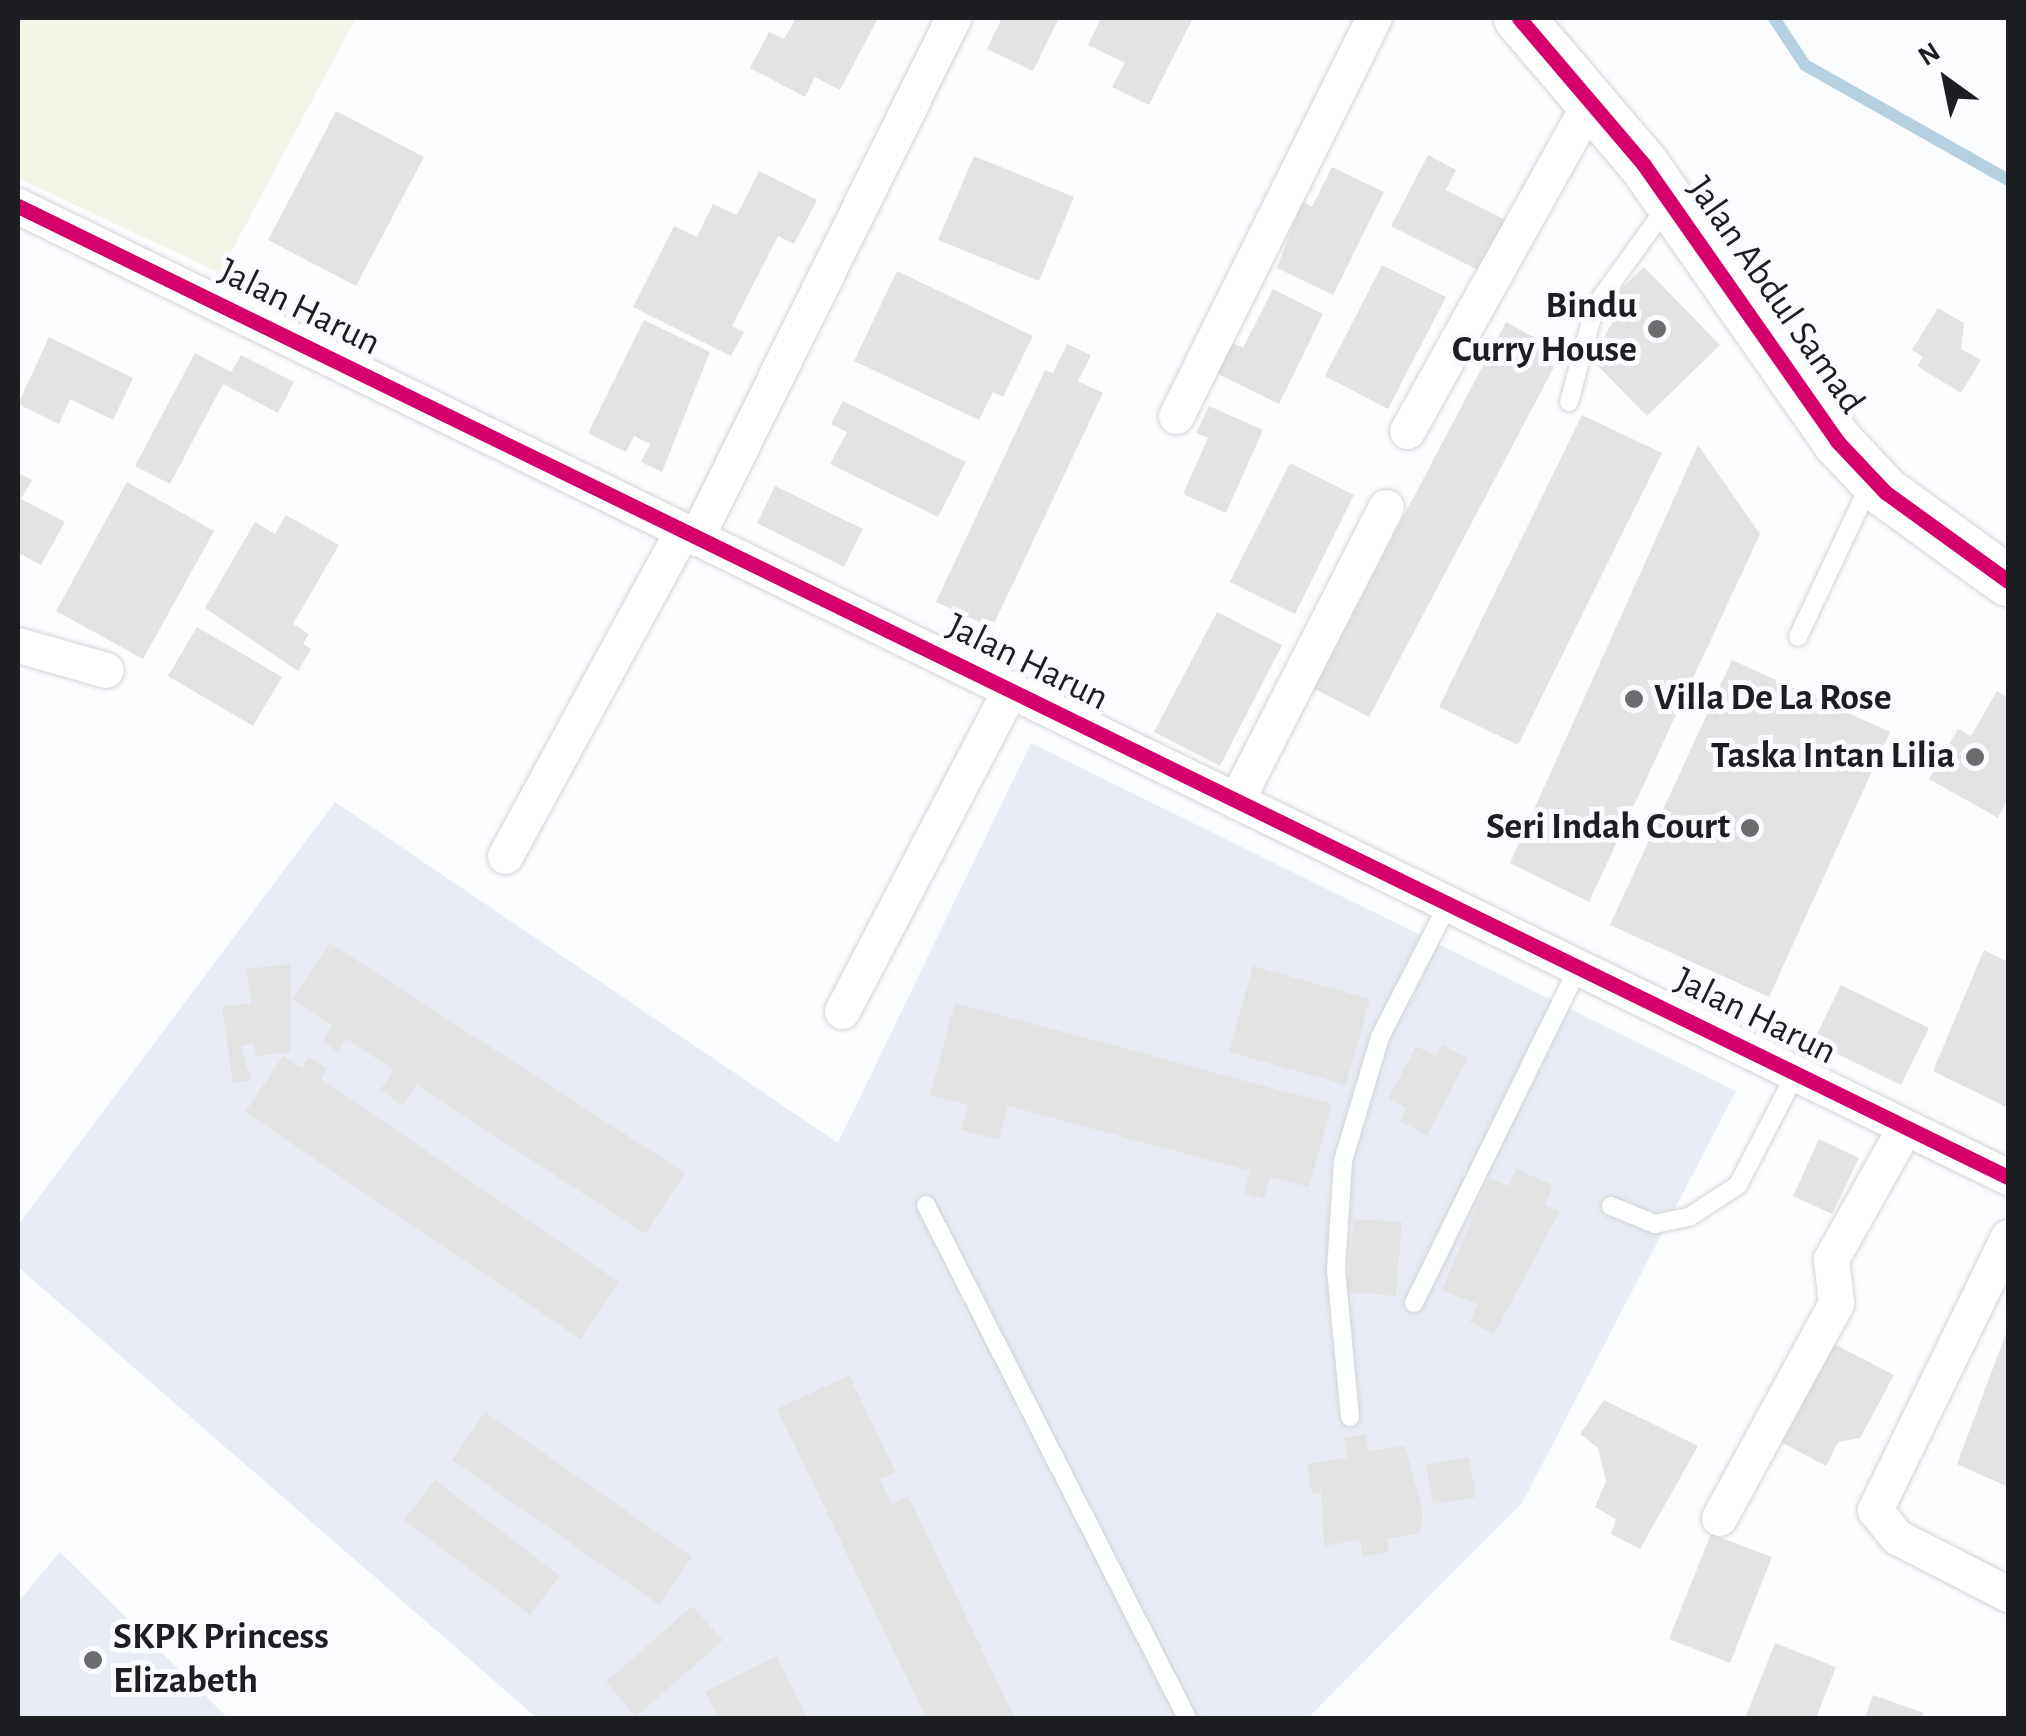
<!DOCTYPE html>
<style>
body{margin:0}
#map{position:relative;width:2026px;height:1736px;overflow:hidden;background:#fafcfe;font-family:"Alegreya Sans",sans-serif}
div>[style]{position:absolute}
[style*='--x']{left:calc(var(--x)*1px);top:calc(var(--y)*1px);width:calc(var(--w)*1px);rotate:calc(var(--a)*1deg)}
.built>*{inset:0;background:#e9ecf4}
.green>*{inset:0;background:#f2f4e8}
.stream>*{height:12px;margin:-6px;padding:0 6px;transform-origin:6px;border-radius:6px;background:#b5d0e0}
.building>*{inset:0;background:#e4e3e3}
.roads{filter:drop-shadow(0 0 2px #d3d4d7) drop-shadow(0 0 2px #d3d4d7)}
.lane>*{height:18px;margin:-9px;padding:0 9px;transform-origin:9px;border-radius:9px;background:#feffff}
.street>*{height:35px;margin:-17.5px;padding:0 17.5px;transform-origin:17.5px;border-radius:17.5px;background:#feffff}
.secondary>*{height:50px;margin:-25px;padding:0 25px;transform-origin:25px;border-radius:25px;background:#feffff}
.cycleway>*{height:15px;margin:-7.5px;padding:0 7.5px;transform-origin:7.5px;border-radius:7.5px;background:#d6006c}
.dots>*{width:28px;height:28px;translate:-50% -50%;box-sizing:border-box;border:5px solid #f9fbff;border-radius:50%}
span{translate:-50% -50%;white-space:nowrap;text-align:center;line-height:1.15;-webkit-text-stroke:10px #f9fbff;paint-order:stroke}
.street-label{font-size:38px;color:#1d1e21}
.poi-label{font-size:38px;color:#1d1e21;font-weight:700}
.right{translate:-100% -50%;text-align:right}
.left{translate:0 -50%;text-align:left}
.frame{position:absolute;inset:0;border:20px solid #1d1e21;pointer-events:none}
.north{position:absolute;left:1896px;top:30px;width:100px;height:100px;-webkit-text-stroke:8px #f9fbff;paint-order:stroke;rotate:327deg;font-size:28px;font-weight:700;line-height:40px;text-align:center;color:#1d1e21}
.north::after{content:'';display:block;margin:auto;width:35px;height:45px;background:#1d1e21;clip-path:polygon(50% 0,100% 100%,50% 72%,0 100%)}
</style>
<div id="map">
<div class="built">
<div style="clip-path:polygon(1031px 743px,1736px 1091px,1522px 1503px,1308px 1718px,537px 1718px,18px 1267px,18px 1225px,335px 802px,838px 1143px)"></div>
<div style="clip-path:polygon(60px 1552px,228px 1718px,18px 1718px,18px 1602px)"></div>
</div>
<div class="green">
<div style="clip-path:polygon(18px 18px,356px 18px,220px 273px,18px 178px)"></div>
</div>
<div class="stream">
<div style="--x:1774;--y:18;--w:56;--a:56.6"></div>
<div style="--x:1805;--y:65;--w:233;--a:29.5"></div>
</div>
<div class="building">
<div style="clip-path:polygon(796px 18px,878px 18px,840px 90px,815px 77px,805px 97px,750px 68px,769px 32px,784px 39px)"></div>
<div style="clip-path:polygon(1002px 18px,1059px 18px,1033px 71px,987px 49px)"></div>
<div style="clip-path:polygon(1101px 18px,1193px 18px,1149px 105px,1112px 87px,1125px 63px,1088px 45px)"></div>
<div style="clip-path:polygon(336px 111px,424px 157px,356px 286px,268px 240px)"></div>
<div style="clip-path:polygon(1428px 155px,1456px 170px,1446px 190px,1508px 221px,1482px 272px,1391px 226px)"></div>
<div style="clip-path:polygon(974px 156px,1074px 197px,1039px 281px,938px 240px)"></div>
<div style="clip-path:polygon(1332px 167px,1384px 192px,1333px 295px,1277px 268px,1302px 201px,1312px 207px)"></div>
<div style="clip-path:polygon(759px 171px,817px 200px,794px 244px,778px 236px,732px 326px,744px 332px,731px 356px,633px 307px,674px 226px,697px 237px,713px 204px,737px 215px)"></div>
<div style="clip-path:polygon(1382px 265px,1446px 297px,1388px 409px,1325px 376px)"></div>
<div style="clip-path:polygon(1644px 267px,1720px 345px,1647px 416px,1591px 359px,1618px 313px,1610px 299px)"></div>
<div style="clip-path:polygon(897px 271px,1033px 336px,1003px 397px,993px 392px,979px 420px,854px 361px)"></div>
<div style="clip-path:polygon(1273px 289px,1323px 314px,1279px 404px,1208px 369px,1224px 338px,1243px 348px)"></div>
<div style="clip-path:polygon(1938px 308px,1964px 323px,1961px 349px,1981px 360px,1961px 393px,1917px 366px,1923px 357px,1912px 350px)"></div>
<div style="clip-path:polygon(644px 320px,710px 352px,662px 472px,641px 462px,650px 444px,634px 436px,626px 452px,588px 433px)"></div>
<div style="clip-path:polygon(1506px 322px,1562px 352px,1369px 717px,1313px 688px)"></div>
<div style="clip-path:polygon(49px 337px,133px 378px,113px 420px,70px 399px,59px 424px,18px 404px)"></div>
<div style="clip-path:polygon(1067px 344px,1091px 355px,1078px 381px,1103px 393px,992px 628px,936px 602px,1045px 370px,1053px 373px)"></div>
<div style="clip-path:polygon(195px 353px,231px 372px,241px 355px,294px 382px,278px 413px,223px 384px,170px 484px,135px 466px)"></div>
<div style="clip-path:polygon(843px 401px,966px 462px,938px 517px,830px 464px,847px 432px,831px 424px)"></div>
<div style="clip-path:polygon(1209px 406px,1263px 430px,1226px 513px,1183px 494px,1208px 438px,1196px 433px)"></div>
<div style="clip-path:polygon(1582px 415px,1662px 453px,1518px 745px,1439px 707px)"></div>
<div style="clip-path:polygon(1698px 445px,1760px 534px,1589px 902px,1510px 863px)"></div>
<div style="clip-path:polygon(1290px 463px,1354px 495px,1295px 614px,1230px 582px)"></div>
<div style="clip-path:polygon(18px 473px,32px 480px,21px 499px,65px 522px,41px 565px,18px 553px)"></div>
<div style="clip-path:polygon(127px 482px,214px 531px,143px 659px,56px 611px)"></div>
<div style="clip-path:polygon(775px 486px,863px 529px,844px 567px,757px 523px)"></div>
<div style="clip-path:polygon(286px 515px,339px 545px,293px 624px,309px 634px,303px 644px,311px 649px,298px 671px,205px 608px,255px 522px,275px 534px)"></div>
<div style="clip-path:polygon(1217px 612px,1282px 645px,1220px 766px,1154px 732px)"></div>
<div style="clip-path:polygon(197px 627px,282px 677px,253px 726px,168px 676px)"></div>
<div style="clip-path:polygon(1732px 660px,1890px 732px,1769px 997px,1610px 925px)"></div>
<div style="clip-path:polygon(1997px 691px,2008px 698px,2008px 799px,1998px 818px,1929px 779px,1958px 729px,1971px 736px)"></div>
<div style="clip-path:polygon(330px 943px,685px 1173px,645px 1234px,416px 1085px,403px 1106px,380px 1090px,394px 1070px,346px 1039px,338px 1052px,322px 1041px,332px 1026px,293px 999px)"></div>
<div style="clip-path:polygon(1984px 950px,2008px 962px,2008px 1108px,1933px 1071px)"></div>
<div style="clip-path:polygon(291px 964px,290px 1052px,256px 1056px,254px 1044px,241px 1046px,251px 1081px,233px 1083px,222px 1007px,251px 1003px,246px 969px)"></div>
<div style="clip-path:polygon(1253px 966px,1370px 999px,1346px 1085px,1229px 1052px)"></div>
<div style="clip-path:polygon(1841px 985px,1929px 1028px,1901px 1085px,1813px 1042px)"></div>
<div style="clip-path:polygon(955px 1003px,1332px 1104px,1309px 1187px,1270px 1177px,1264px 1199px,1244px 1193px,1250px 1171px,1008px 1106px,999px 1140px,961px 1130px,968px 1105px,930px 1095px)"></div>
<div style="clip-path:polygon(1442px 1045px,1468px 1058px,1427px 1135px,1400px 1121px,1407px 1109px,1388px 1099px,1416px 1046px,1436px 1056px)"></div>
<div style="clip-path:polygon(283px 1056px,302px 1068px,309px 1057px,327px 1069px,321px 1079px,619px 1282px,580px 1339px,245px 1112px)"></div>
<div style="clip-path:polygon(1819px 1139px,1859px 1158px,1832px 1214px,1793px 1196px)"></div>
<div style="clip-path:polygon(1516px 1169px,1553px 1185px,1545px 1205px,1560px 1211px,1494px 1334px,1470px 1322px,1477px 1304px,1442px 1290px,1489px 1178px,1509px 1186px)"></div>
<div style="clip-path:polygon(1354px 1219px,1402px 1222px,1396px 1296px,1347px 1292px)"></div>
<div style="clip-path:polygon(2008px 1328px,2008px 1487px,1957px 1464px)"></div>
<div style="clip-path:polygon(1832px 1343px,1894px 1375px,1860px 1438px,1838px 1442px,1826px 1466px,1775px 1439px)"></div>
<div style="clip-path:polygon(849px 1375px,896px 1472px,880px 1479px,892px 1504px,908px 1496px,1015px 1718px,926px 1718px,777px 1409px)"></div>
<div style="clip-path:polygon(1604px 1400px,1698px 1446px,1640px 1549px,1611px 1534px,1616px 1519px,1595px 1507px,1606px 1481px,1598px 1448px,1580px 1434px)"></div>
<div style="clip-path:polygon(485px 1412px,692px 1557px,659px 1605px,452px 1460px)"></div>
<div style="clip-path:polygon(1366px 1434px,1368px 1451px,1405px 1446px,1423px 1512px,1420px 1533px,1387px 1539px,1389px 1552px,1363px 1557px,1360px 1540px,1324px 1546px,1321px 1492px,1312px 1494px,1307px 1464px,1347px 1458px,1344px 1438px)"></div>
<div style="clip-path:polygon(1469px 1457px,1476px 1497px,1433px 1504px,1426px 1465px)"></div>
<div style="clip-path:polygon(435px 1480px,560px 1576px,530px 1615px,404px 1520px)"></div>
<div style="clip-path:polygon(1711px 1534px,1772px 1557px,1730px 1663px,1669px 1639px)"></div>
<div style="clip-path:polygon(692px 1606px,723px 1640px,636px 1717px,606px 1682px)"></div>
<div style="clip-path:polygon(1775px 1643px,1836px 1667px,1816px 1718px,1745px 1718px)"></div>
<div style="clip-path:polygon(777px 1656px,808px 1718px,718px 1718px,705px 1692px)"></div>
<div style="clip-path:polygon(1873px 1695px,1924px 1713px,1922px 1718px,1865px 1718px)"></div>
</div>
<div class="roads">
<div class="lane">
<div style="--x:1569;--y:402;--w:99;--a:-74.8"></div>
<div style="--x:1595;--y:306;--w:121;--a:-54.1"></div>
<div style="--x:1798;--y:637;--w:169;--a:-64.8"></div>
<div style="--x:926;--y:1205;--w:576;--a:63.03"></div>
<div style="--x:1611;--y:1206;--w:48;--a:22.2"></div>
<div style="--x:1655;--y:1224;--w:35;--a:-12"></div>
<div style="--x:1689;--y:1217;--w:59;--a:-33.1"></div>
<div style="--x:1738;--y:1185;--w:126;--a:-62.6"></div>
<div style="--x:1414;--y:1303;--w:373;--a:-63.9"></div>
<div style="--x:1350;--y:1417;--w:148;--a:-95.4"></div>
<div style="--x:1336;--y:1270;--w:109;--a:-86.3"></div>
<div style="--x:1343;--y:1161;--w:129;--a:-73.4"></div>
<div style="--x:1380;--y:1037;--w:149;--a:-62.9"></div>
</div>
<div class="street">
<div style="--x:18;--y:206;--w:2214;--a:26.01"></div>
<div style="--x:1176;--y:416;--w:445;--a:-63.6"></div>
<div style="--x:1407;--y:431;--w:378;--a:-60.9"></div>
<div style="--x:696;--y:538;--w:580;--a:-63.7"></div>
<div style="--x:18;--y:645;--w:91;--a:15.9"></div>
<div style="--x:1236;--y:801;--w:330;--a:-63"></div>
<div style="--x:505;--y:856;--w:369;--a:-61.4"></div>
<div style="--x:842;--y:1011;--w:361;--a:-62.4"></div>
<div style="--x:2008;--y:1237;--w:304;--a:116"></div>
<div style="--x:1875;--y:1510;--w:35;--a:51"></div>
<div style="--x:1897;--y:1537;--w:125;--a:27.2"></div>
<div style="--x:1719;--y:1518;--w:245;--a:-61.4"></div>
<div style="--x:1836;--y:1303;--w:44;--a:-96.5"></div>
<div style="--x:1831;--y:1259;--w:151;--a:-60.7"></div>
</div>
<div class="secondary">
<div style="--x:1519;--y:18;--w:193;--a:49.6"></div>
<div style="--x:1644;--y:165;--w:337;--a:55"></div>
<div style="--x:1837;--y:441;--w:70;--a:46.7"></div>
<div style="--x:1885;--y:492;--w:152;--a:35.9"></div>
</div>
</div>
<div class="cycleway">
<div style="--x:1519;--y:18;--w:193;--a:49.6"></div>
<div style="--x:1644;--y:165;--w:337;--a:55"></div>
<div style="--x:1837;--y:441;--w:70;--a:46.7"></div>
<div style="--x:1885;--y:492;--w:152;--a:35.9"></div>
<div style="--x:18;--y:206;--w:2214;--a:26.01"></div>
</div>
<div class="dots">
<div style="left:1657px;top:329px;background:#6a6c6e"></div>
<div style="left:1634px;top:699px;background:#6a6c6e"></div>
<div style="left:1975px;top:757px;background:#6a6c6e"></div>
<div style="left:1750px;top:828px;background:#6a6c6e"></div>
<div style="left:93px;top:1660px;background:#6a6c6e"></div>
</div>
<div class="street-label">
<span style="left:1775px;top:296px;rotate:55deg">Jalan Abdul Samad</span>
<span style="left:299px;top:308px;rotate:26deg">Jalan Harun</span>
<span style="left:1027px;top:663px;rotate:26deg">Jalan Harun</span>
<span style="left:1755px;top:1017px;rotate:26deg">Jalan Harun</span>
</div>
<div class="poi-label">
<span class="right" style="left:1637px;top:329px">Bindu<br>Curry House</span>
<span class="left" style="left:1654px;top:699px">Villa De La Rose</span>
<span class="right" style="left:1955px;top:757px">Taska Intan Lilia</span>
<span class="right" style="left:1730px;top:828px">Seri Indah Court</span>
<span class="left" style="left:113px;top:1660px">SKPK Princess<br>Elizabeth</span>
</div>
<div class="frame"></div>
<div class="north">N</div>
</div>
